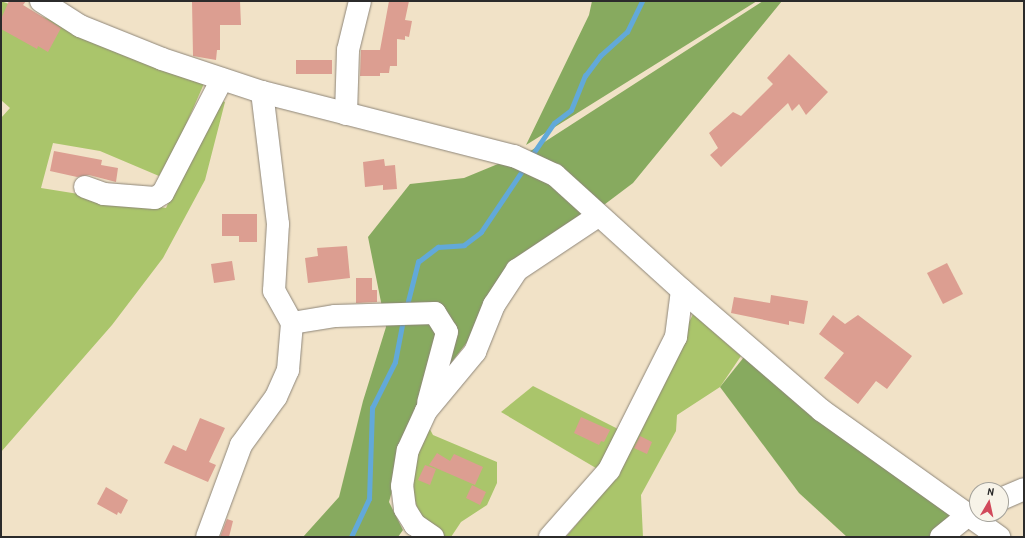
<!DOCTYPE html>
<style>
body{margin:0}
#map{position:relative;width:1025px;height:538px;overflow:hidden;background:#f1e2c7;font-family:"Patrick Hand",sans-serif}
div>[style]{position:absolute}
[style*='--x']{left:calc(var(--x)*1px);top:calc(var(--y)*1px);width:calc(var(--w)*1px);rotate:calc(var(--a)*1deg)}
.green>*{inset:0;background:#aac56b}
.forest>*{inset:0;background:#87aa5f}
.stream>*{height:4.5px;margin:-2.25px;padding:0 2.25px;transform-origin:2.25px;border-radius:2.25px;background:#62a9d9}
.building>*{inset:0;background:#dc9e91}
.roads{filter:drop-shadow(0 0 1px #8e8679) drop-shadow(0 0 1px #8e8679)}
.minor>*{height:22px;margin:-11px;padding:0 11px;transform-origin:11px;border-radius:11px;background:#fff}
span{translate:-50% -50%;white-space:nowrap;text-align:center;line-height:1.15;-webkit-text-stroke:4px #f7f3e8;paint-order:stroke}
.frame{position:absolute;inset:0;border:2px solid #2b2b2b;pointer-events:none}
.north{position:absolute;left:969px;top:482px;width:40px;height:40px;box-sizing:border-box;background:#f7f3e8;border:1px solid #a5a39c;border-radius:50%;rotate:9deg;font-size:11px;font-weight:700;line-height:16px;text-align:center;color:#2b2b2b}
.north::after{content:'';display:block;margin:auto;width:14px;height:18px;background:#d1495b;clip-path:polygon(50% 0,100% 100%,50% 72%,0 100%)}
</style>
<div id="map">
<div class="green">
<div style="clip-path:polygon(1px 1px,206px 79px,181px 136px,159px 176px,100px 151px,53px 143px,41px 188px,166px 208px,216px 99px,225px 102px,205px 180px,163px 258px,112px 325px,1px 452px,1px 118px,10px 108px,1px 100px)"></div>
<div style="clip-path:polygon(693px 314px,741px 356px,720px 387px,677px 415px,676px 431px,641px 495px,643px 537px,566px 537px,613px 480px)"></div>
<div style="clip-path:polygon(533px 386px,620px 430px,601px 471px,501px 412px)"></div>
<div style="clip-path:polygon(426px 422px,433px 435px,497px 462px,497px 483px,487px 505px,461px 522px,451px 537px,445px 537px,422px 520px,409px 485px)"></div>
</div>
<div class="forest">
<div style="clip-path:polygon(592px 1px,757px 1px,526px 145px,589px 15px)"></div>
<div style="clip-path:polygon(763px 1px,782px 1px,633px 183px,564px 235px,479px 327px,414px 410px,389px 502px,403px 530px,398px 537px,303px 537px,339px 497px,363px 401px,386px 327px,368px 237px,410px 184px,464px 178px,532px 150px)"></div>
<div style="clip-path:polygon(744px 357px,958px 511px,933px 537px,847px 537px,799px 493px,720px 387px)"></div>
</div>
<div class="stream">
<div style="--x:530;--y:158;--w:42;--a:-55.6"></div>
<div style="--x:554;--y:123;--w:21;--a:-37"></div>
<div style="--x:571;--y:110;--w:37;--a:-68"></div>
<div style="--x:585;--y:76;--w:25;--a:-53"></div>
<div style="--x:600;--y:56;--w:36;--a:-42"></div>
<div style="--x:627;--y:32;--w:34;--a:-64"></div>
<div style="--x:406;--y:309;--w:49;--a:-75.7"></div>
<div style="--x:418;--y:262;--w:25;--a:-37"></div>
<div style="--x:438;--y:247;--w:26;--a:-4"></div>
<div style="--x:464;--y:245;--w:21;--a:-37"></div>
<div style="--x:481;--y:232;--w:77;--a:-56.1"></div>
<div style="--x:351;--y:537;--w:42;--a:-64.7"></div>
<div style="--x:369;--y:499;--w:91;--a:-88.1"></div>
<div style="--x:372;--y:408;--w:51;--a:-63.4"></div>
<div style="--x:395;--y:362;--w:43;--a:-79.2"></div>
</div>
<div class="building">
<div style="clip-path:polygon(9px 1px,26px 1px,23px 5px,61px 28px,48px 52px,38px 46px,37px 49px,1px 29px,1px 19px)"></div>
<div style="clip-path:polygon(192px 1px,240px 1px,241px 25px,220px 25px,220px 50px,217px 50px,216px 60px,193px 56px)"></div>
<div style="clip-path:polygon(389px 1px,409px 1px,405px 20px,412px 21px,409px 37px,405px 36px,405px 40px,397px 39px,397px 66px,390px 66px,389px 73px,380px 73px,380px 76px,360px 76px,361px 50px,380px 50px)"></div>
<div style="clip-path:polygon(789px 54px,828px 92px,806px 115px,799px 104px,792px 111px,788px 103px,721px 167px,710px 155px,718px 148px,709px 133px,733px 112px,741px 116px,773px 84px,767px 78px)"></div>
<div style="clip-path:polygon(296px 60px,332px 60px,332px 74px,296px 74px)"></div>
<div style="clip-path:polygon(54px 151px,102px 160px,101px 165px,118px 168px,116px 182px,89px 175px,77px 177px,50px 171px)"></div>
<div style="clip-path:polygon(384px 159px,385px 166px,395px 165px,397px 189px,383px 190px,383px 185px,365px 187px,363px 162px)"></div>
<div style="clip-path:polygon(222px 214px,257px 214px,257px 242px,239px 242px,239px 236px,222px 236px)"></div>
<div style="clip-path:polygon(347px 246px,350px 278px,308px 283px,305px 258px,318px 256px,317px 248px)"></div>
<div style="clip-path:polygon(232px 261px,235px 280px,214px 283px,211px 264px)"></div>
<div style="clip-path:polygon(947px 263px,963px 294px,943px 304px,927px 273px)"></div>
<div style="clip-path:polygon(356px 278px,372px 278px,372px 290px,377px 290px,377px 302px,356px 303px)"></div>
<div style="clip-path:polygon(771px 295px,808px 301px,804px 324px,789px 321px,789px 325px,731px 313px,734px 297px,770px 303px)"></div>
<div style="clip-path:polygon(833px 315px,845px 324px,858px 315px,912px 356px,887px 389px,876px 381px,858px 404px,824px 378px,844px 353px,819px 334px)"></div>
<div style="clip-path:polygon(581px 417px,610px 430px,604px 442px,601px 441px,599px 445px,574px 433px)"></div>
<div style="clip-path:polygon(200px 418px,225px 428px,209px 462px,216px 465px,208px 482px,164px 463px,173px 445px,186px 451px)"></div>
<div style="clip-path:polygon(640px 436px,652px 442px,647px 454px,634px 448px)"></div>
<div style="clip-path:polygon(437px 453px,450px 461px,454px 454px,483px 467px,475px 485px,429px 465px)"></div>
<div style="clip-path:polygon(425px 465px,436px 469px,430px 485px,418px 480px)"></div>
<div style="clip-path:polygon(472px 485px,486px 492px,480px 505px,466px 498px)"></div>
<div style="clip-path:polygon(106px 487px,128px 500px,121px 514px,118px 512px,117px 515px,97px 504px)"></div>
<div style="clip-path:polygon(227px 519px,233px 521px,229px 537px,220px 537px)"></div>
</div>
<div class="roads">
<div class="minor">
<div style="--x:41;--y:1;--w:46;--a:32.7"></div>
<div style="--x:80;--y:26;--w:88;--a:21.9"></div>
<div style="--x:162;--y:59;--w:105;--a:18.3"></div>
<div style="--x:262;--y:92;--w:260;--a:14.3"></div>
<div style="--x:514;--y:156;--w:45;--a:24.9"></div>
<div style="--x:555;--y:175;--w:171;--a:42.2"></div>
<div style="--x:682;--y:290;--w:184;--a:40.8"></div>
<div style="--x:821;--y:410;--w:219;--a:35.5"></div>
<div style="--x:346;--y:114;--w:64;--a:-88.2"></div>
<div style="--x:348;--y:50;--w:50;--a:-76.2"></div>
<div style="--x:85;--y:187;--w:20;--a:20"></div>
<div style="--x:104;--y:194;--w:51;--a:4.5"></div>
<div style="--x:155;--y:198;--w:9;--a:-32"></div>
<div style="--x:163;--y:193;--w:128;--a:-62.6"></div>
<div style="--x:292;--y:323;--w:44;--a:-9.2"></div>
<div style="--x:335;--y:316;--w:100;--a:-1.7"></div>
<div style="--x:435;--y:313;--w:22;--a:58"></div>
<div style="--x:447;--y:332;--w:73;--a:105"></div>
<div style="--x:1001;--y:499;--w:25;--a:-23"></div>
<div style="--x:207;--y:537;--w:98;--a:-69.7"></div>
<div style="--x:241;--y:445;--w:59;--a:-53.9"></div>
<div style="--x:276;--y:397;--w:30;--a:-66"></div>
<div style="--x:288;--y:370;--w:47;--a:-85.1"></div>
<div style="--x:292;--y:323;--w:37;--a:-119"></div>
<div style="--x:274;--y:291;--w:67;--a:-86.6"></div>
<div style="--x:278;--y:224;--w:133;--a:-96.9"></div>
<div style="--x:433;--y:537;--w:22;--a:-146"></div>
<div style="--x:415;--y:525;--w:19;--a:-122"></div>
<div style="--x:405;--y:509;--w:23;--a:-97"></div>
<div style="--x:402;--y:486;--w:36;--a:-81"></div>
<div style="--x:408;--y:450;--w:43;--a:-65.2"></div>
<div style="--x:426;--y:411;--w:77;--a:-50.3"></div>
<div style="--x:475;--y:352;--w:51;--a:-68"></div>
<div style="--x:494;--y:305;--w:42;--a:-56.7"></div>
<div style="--x:517;--y:270;--w:97;--a:-33.7"></div>
<div style="--x:550;--y:537;--w:89;--a:-48.6"></div>
<div style="--x:609;--y:470;--w:149;--a:-63.3"></div>
<div style="--x:676;--y:337;--w:47;--a:-82.7"></div>
<div style="--x:941;--y:537;--w:36;--a:-39"></div>
<div style="--x:969;--y:514;--w:9;--a:-27"></div>
</div>
</div>
<div class="frame"></div>
<div class="north">N</div>
</div>
